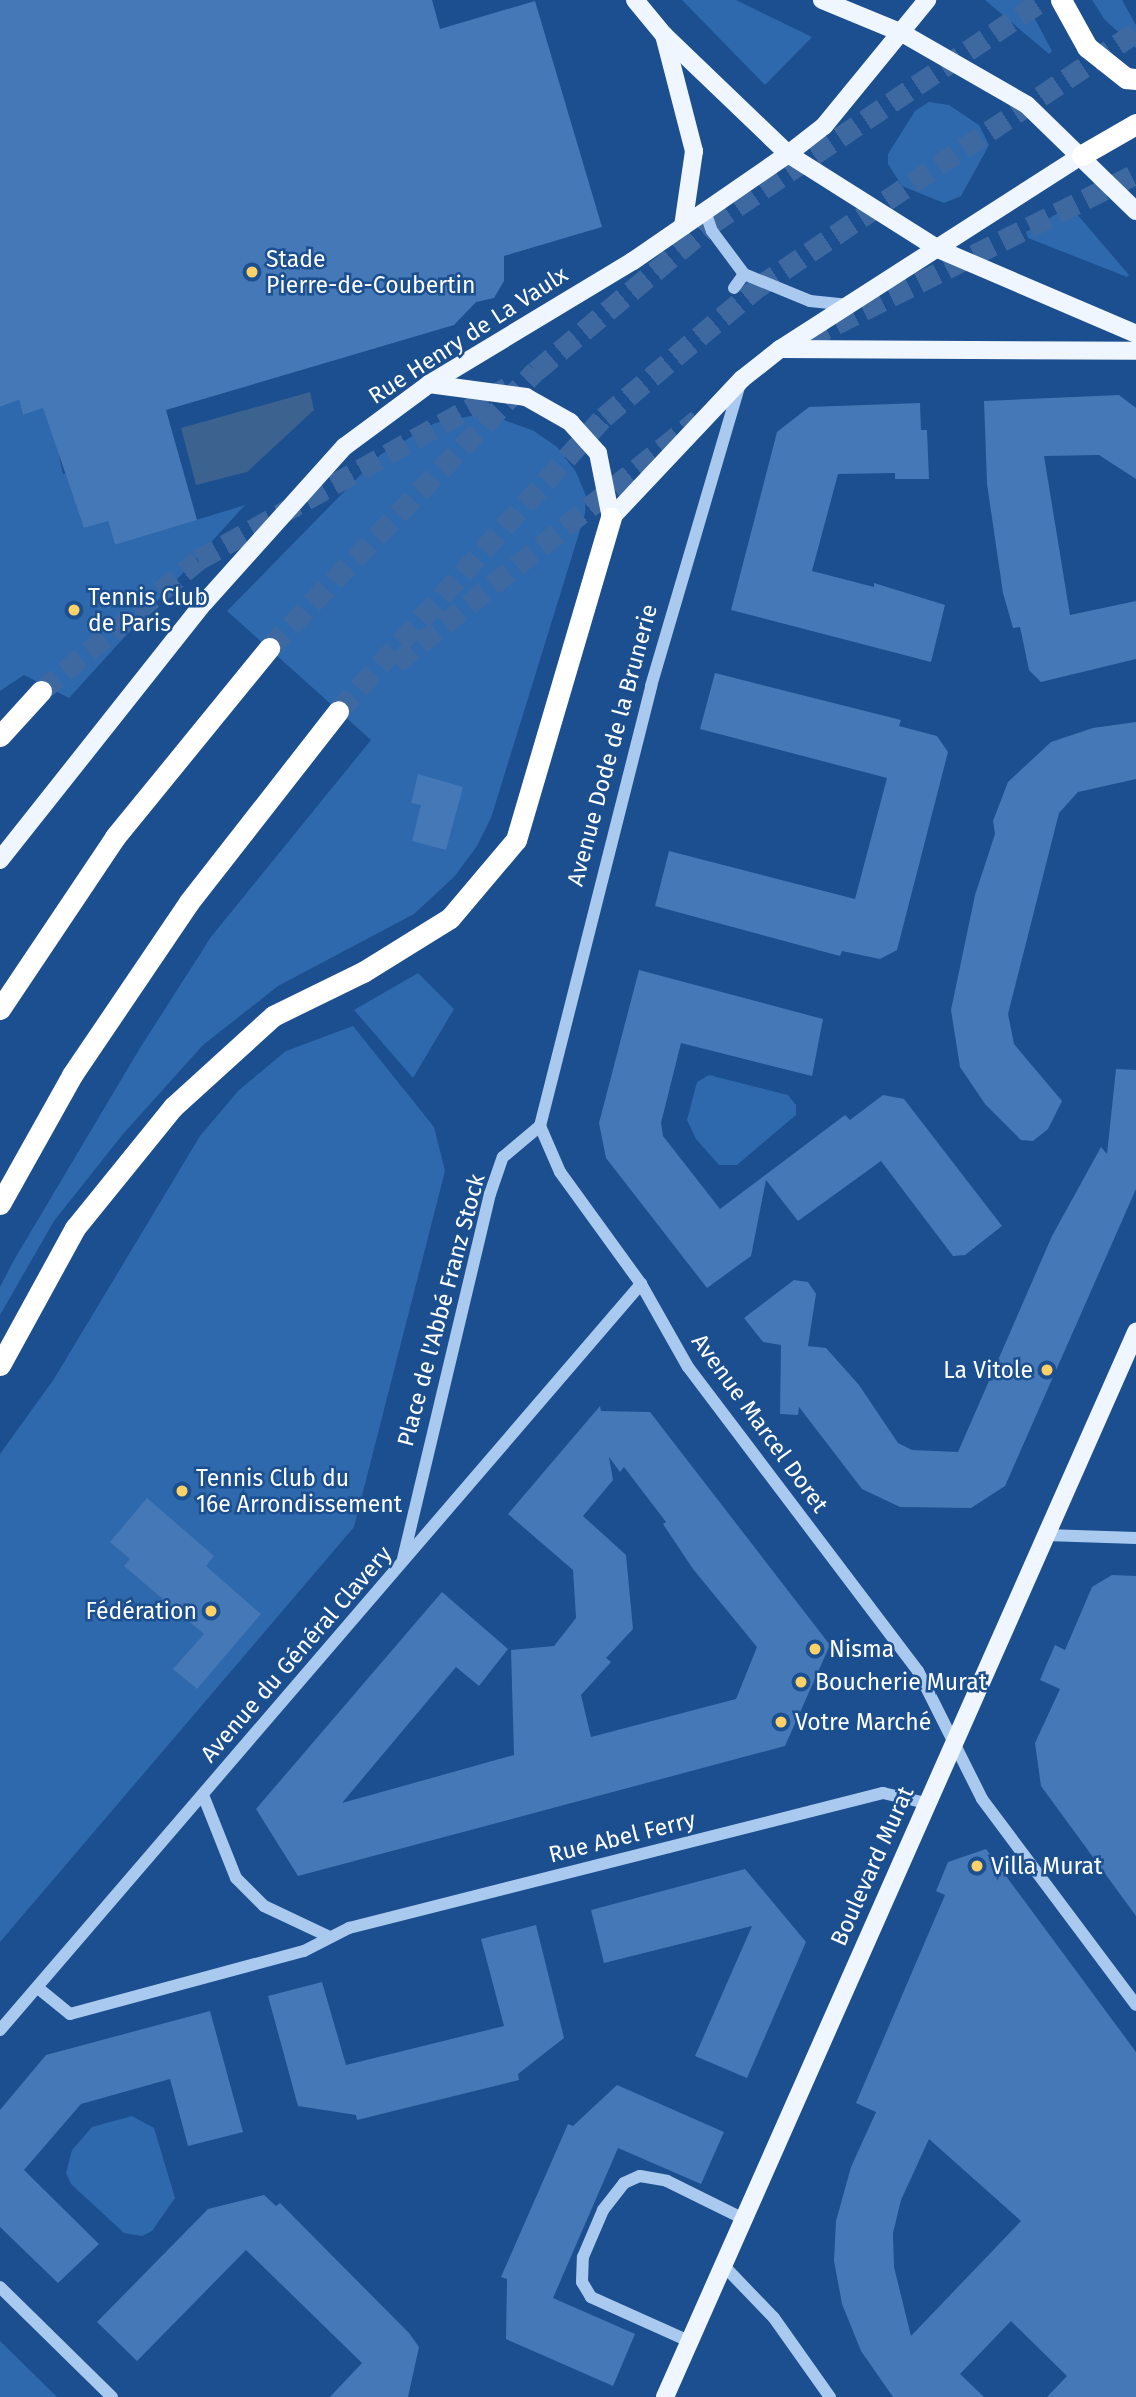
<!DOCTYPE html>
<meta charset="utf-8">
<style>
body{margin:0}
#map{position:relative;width:1136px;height:2397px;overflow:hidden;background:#1b4f8f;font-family:"Fira Sans",sans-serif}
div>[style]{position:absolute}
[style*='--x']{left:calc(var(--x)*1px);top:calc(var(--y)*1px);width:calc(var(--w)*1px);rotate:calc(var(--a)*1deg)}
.green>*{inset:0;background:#2e69ad}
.water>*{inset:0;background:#3c6290}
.building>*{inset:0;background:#4478b7}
.highway-tunnel>*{height:21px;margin-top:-10.5px;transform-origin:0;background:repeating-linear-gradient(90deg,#3d69a0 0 21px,transparent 0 31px)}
.minor>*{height:12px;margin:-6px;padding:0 6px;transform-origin:6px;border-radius:6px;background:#a9c9ee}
.major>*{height:18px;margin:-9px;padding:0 9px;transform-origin:9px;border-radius:9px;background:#f0f6ff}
.highway>*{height:21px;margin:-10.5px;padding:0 10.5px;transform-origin:10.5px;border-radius:10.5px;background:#fff}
.dots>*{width:19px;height:19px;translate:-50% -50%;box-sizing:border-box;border:4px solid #1b4f8f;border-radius:50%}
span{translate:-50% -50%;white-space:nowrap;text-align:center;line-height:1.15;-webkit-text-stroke:5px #1b4f8f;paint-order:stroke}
.poi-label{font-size:23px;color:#fff}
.left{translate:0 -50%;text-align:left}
.right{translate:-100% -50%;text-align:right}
.street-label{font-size:23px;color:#fff}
</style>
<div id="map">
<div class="green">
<div style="clip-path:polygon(682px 0,736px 0,812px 37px,765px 85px)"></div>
<div style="clip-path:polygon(985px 0,1025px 0,1052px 51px,1049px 54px)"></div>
<div style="clip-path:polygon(1092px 0,1122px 0,1136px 25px,1136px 48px,1105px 20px)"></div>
<div style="clip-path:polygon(929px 102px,949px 105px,979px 125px,989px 145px,961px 196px,944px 203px,902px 186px,888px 164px,888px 154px,915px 111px)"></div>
<div style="clip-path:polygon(1070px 206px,1129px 275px,1127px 277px,1028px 238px,1026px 232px)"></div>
<div style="clip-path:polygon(19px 400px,23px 415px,48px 406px,63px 474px,68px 473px,108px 521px,115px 545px,245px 505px,69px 698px,24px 675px,0 691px,0 407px)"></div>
<div style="clip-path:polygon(471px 416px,504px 420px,534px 431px,557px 447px,576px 472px,586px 496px,585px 514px,491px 818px,477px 846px,454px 877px,414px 914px,278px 986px,203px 1045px,123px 1134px,54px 1221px,0 1315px,0 1287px,14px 1260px,140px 1048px,211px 937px,371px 740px,227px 611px,380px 455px,435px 423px)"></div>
<div style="clip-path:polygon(418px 973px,454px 1009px,413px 1078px,354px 1010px)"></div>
<div style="clip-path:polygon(353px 1026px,434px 1127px,445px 1171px,354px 1527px,0 1942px,0 1454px,54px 1379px,200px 1136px,239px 1090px,286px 1051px)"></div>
<div style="clip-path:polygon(709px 1075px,788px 1095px,796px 1105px,796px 1115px,737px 1165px,719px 1165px,696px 1139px,687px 1120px,697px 1082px)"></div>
<div style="clip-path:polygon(132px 2116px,154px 2128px,175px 2198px,152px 2231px,142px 2236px,124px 2233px,71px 2184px,66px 2173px,72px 2150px,92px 2127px)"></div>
<div style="clip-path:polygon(0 2341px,57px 2397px,0 2397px)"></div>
</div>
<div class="water">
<div style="clip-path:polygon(310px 392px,314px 410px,247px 472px,196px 485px,181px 428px)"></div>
</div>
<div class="building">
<div style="clip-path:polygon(0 0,432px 0,440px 29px,535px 1px,602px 227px,504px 256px,504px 281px,494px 298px,476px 302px,454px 325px,166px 410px,197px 520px,115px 545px,108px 521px,84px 528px,43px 408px,23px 415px,19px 400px,0 407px)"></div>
<div style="clip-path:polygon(1119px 395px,1136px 408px,1136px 479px,1099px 455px,1044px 456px,1070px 615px,1136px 601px,1136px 659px,1041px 682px,1029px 670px,1020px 627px,1013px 628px,1003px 593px,987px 484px,984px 401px)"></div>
<div style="clip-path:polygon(920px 403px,921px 430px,927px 430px,929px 479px,895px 479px,895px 473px,838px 474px,812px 571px,874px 587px,874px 583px,945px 605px,931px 662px,731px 610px,777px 432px,809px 407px)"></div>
<div style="clip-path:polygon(715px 673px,901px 720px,899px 726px,937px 736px,948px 752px,897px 950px,880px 959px,842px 951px,840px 956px,655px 906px,669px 851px,855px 899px,887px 778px,700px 729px)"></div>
<div style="clip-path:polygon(1136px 722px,1136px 779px,1078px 792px,1059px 813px,1008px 1014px,1014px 1044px,1062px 1101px,1048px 1129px,1033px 1141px,1021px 1140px,985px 1104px,960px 1067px,951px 1010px,975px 895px,995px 834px,993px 821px,1008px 782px,1051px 742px,1093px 728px)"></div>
<div style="clip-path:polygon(418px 774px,463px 787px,446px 850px,412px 841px,421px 805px,411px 803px)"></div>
<div style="clip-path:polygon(639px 970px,823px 1019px,812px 1076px,681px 1043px,661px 1123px,663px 1136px,720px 1209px,845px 1115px,850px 1120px,883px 1095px,904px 1099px,1002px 1226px,965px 1255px,953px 1256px,881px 1161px,798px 1221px,766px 1180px,751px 1256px,707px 1288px,606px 1158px,599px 1123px)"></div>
<div style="clip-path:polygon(1116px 1069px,1136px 1070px,1136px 1189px,1005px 1486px,971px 1508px,900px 1507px,862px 1489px,799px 1407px,798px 1415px,780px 1414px,781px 1345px,763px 1342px,744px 1318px,794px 1280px,808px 1282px,816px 1294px,808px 1346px,826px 1348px,859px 1385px,898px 1443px,912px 1450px,958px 1452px,1052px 1236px,1101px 1147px,1107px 1154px)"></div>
<div style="clip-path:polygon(evenodd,600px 1406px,601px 1411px,650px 1412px,830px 1645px,785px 1746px,298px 1876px,256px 1809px,442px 1592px,508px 1649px,479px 1686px,456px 1667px,342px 1803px,514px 1755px,511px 1650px,554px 1646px,576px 1618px,573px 1570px,508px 1514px,600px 1406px,609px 1457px,620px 1472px,624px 1467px,666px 1522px,663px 1524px,693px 1569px,757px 1647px,736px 1699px,591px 1737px,581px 1695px,611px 1662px,606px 1658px,633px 1629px,626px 1555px,583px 1516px,613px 1480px,609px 1457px)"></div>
<div style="clip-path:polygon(147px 1498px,214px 1556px,206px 1566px,261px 1614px,197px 1689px,173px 1669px,204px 1634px,124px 1566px,130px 1559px,110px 1542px)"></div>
<div style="clip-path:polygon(1112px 1575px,1136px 1576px,1136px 1916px,1041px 1786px,1035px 1743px,1060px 1689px,1040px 1680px,1048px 1661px,1055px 1645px,1065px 1650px,1092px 1587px)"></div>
<div style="clip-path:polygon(evenodd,986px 1849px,1136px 2052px,1136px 2397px,1047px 2397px,1067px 2376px,1011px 2321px,960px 2374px,984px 2397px,893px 2397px,861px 2351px,842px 2304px,834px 2261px,836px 2221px,851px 2167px,876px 2112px,856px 2103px,945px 1895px,936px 1891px,948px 1862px,986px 1849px,929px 2139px,1021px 2221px,911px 2336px,894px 2267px,893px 2233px,901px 2200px,929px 2139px)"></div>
<div style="clip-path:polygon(745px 1869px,806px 1942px,747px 2078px,695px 2056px,752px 1926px,604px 1963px,591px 1910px)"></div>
<div style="clip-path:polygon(536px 1925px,564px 2038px,518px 2074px,519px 2080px,357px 2120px,356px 2115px,298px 2106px,268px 1996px,322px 1982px,346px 2065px,504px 2026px,481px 1939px)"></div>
<div style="clip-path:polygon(210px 2011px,243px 2132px,188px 2146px,170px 2079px,81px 2104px,24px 2170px,99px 2244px,58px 2283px,0 2227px,0 2110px,46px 2055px)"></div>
<div style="clip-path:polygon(617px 2085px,724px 2132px,701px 2184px,618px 2148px,553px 2298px,635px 2334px,613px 2386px,506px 2339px,507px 2279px,501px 2277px,568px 2124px,573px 2126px)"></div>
<div style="clip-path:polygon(264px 2195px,276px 2206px,280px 2203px,409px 2333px,419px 2347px,408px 2397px,330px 2397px,362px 2363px,246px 2250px,137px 2361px,97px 2322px,208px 2209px)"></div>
</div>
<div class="highway-tunnel">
<div style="--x:808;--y:338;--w:367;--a:-26.6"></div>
<div style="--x:269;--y:648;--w:385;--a:-46.1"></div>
<div style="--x:536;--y:371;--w:229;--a:-40"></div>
<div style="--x:711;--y:224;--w:400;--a:-34"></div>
<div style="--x:396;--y:663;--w:388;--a:-38.9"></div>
<div style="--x:41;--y:691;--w:204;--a:-39.8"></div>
<div style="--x:198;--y:560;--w:354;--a:-29.2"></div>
<div style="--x:338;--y:711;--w:396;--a:-47.9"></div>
<div style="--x:604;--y:417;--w:202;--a:-40.2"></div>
<div style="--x:758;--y:287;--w:456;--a:-34"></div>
</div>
<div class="minor">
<div style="--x:705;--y:211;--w:21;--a:71"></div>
<div style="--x:712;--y:231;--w:54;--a:53.3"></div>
<div style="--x:744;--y:274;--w:71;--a:22.2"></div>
<div style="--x:810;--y:301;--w:39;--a:6"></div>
<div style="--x:734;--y:288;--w:17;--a:-54"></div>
<div style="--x:540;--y:1126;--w:50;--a:66.5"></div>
<div style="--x:560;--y:1172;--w:138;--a:54.1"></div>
<div style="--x:641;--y:1284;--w:95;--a:60.5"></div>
<div style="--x:688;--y:1367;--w:381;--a:52.9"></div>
<div style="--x:918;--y:1671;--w:143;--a:63.4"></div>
<div style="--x:982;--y:1799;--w:257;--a:53.2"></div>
<div style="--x:540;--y:1126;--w:454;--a:-75.8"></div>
<div style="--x:651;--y:686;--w:315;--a:-73.6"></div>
<div style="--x:1046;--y:1535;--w:90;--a:1.9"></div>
<div style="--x:403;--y:1559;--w:375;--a:-76.6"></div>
<div style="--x:490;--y:1194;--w:39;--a:-71"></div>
<div style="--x:503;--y:1157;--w:48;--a:-40"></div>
<div style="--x:203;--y:1795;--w:89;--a:68.3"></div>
<div style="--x:236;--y:1878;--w:40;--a:45"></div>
<div style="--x:264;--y:1906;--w:73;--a:25.2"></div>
<div style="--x:38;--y:1988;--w:41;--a:39.1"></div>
<div style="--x:70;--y:2014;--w:242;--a:-15.1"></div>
<div style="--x:304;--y:1951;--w:51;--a:-27.1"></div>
<div style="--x:349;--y:1928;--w:551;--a:-14.19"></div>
<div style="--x:883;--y:1793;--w:44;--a:13.1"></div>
<div style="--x:0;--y:2030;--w:984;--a:-49.33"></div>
<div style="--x:724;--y:2266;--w:72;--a:46.1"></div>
<div style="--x:774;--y:2318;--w:97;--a:54.7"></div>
<div style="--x:0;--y:2287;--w:157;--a:44.5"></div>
<div style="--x:691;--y:2342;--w:110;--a:-155.8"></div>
<div style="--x:591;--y:2297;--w:17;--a:-121"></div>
<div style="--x:582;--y:2282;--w:25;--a:-88"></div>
<div style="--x:583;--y:2257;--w:51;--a:-66.9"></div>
<div style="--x:603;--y:2210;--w:34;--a:-52"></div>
<div style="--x:624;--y:2183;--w:17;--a:-24"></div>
<div style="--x:640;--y:2176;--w:27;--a:10"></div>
<div style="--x:667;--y:2181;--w:86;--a:26.3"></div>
</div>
<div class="major">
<div style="--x:635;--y:0;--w:45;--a:50.4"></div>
<div style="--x:664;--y:35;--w:172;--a:43.8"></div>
<div style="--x:788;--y:154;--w:178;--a:32.3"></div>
<div style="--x:938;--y:249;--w:215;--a:23.2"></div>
<div style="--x:822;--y:0;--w:87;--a:22.4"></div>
<div style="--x:902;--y:33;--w:144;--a:29.9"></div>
<div style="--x:1027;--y:105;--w:152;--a:44.2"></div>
<div style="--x:664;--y:35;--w:120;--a:75.5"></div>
<div style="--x:694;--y:151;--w:76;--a:98.3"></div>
<div style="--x:780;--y:349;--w:356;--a:0.3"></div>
<div style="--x:429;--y:384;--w:98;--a:7.6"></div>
<div style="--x:526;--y:397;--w:51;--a:29.6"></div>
<div style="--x:570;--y:422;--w:42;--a:47.9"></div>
<div style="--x:598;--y:453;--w:66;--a:78.7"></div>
<div style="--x:611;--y:518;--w:191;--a:-46.7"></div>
<div style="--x:742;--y:379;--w:48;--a:-38.3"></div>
<div style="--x:780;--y:349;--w:359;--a:-32.7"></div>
<div style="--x:0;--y:860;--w:328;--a:-51.6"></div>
<div style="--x:204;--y:603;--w:210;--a:-48.1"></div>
<div style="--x:344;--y:447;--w:106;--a:-36.5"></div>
<div style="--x:429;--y:384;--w:238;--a:-31.1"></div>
<div style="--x:633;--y:261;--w:188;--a:-34.6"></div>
<div style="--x:788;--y:154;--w:46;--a:-37.9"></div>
<div style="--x:824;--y:126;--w:163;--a:-50.7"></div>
<div style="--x:665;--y:2397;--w:1165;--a:-66.14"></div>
</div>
<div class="highway">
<div style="--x:1061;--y:0;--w:54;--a:61"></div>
<div style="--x:1087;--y:47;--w:50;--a:38.5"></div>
<div style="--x:1126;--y:78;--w:10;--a:6"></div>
<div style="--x:1082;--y:155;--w:62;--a:-29.9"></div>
<div style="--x:0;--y:736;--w:61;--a:-47.7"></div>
<div style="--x:0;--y:1009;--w:207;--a:-56.2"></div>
<div style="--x:115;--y:837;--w:244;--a:-50.8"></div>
<div style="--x:0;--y:1204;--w:148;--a:-60.8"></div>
<div style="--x:72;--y:1075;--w:209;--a:-55.9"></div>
<div style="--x:189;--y:902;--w:242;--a:-52"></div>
<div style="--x:0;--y:1365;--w:156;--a:-61.3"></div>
<div style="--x:75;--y:1228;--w:156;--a:-51"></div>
<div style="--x:173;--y:1107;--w:135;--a:-42.3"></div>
<div style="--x:273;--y:1016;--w:100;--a:-26.1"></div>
<div style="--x:363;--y:972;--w:102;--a:-31.8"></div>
<div style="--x:450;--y:918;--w:102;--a:-49.8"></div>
<div style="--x:516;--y:840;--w:336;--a:-73.6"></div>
</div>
<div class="dots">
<div style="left:252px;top:272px;background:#ffd166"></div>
<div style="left:74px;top:610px;background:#ffd166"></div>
<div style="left:1047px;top:1370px;background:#ffd166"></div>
<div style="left:182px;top:1491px;background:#ffd166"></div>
<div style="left:211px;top:1611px;background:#ffd166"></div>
<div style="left:815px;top:1649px;background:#ffd166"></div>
<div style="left:801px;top:1682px;background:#ffd166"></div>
<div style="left:781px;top:1722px;background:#ffd166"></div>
<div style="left:977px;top:1866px;background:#ffd166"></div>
</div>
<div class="poi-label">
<span class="left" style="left:266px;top:272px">Stade<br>Pierre-de-Coubertin</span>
<span class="left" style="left:88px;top:610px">Tennis Club<br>de Paris</span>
<span class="right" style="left:1033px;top:1370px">La Vitole</span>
<span class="left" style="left:196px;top:1491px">Tennis Club du<br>16e Arrondissement</span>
<span class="right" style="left:197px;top:1611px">Fédération</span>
<span class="left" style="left:829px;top:1649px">Nisma</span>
<span class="left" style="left:815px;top:1682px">Boucherie Murat</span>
<span class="left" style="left:795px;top:1722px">Votre Marché</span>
<span class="left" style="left:991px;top:1866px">Villa Murat</span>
</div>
<div class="street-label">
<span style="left:468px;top:335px;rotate:-33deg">Rue Henry de La Vaulx</span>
<span style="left:612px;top:745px;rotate:-75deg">Avenue Dode de la Brunerie</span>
<span style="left:441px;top:1310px;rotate:-75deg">Place de l'Abbé Franz Stock</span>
<span style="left:760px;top:1423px;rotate:54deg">Avenue Marcel Doret</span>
<span style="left:296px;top:1654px;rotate:-49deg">Avenue du Général Clavery</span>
<span style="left:622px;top:1837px;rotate:-14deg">Rue Abel Ferry</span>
<span style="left:872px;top:1866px;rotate:-66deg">Boulevard Murat</span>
</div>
</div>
